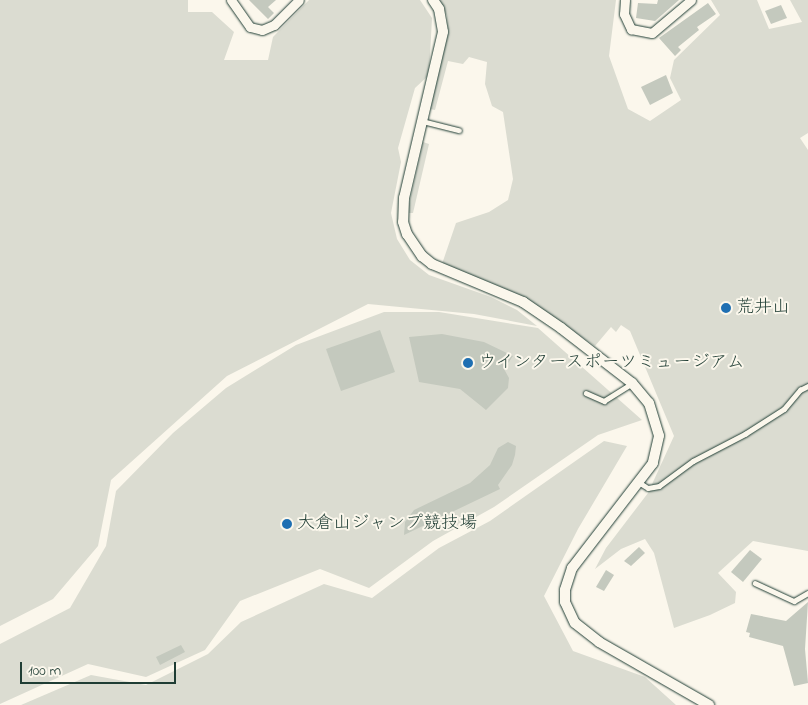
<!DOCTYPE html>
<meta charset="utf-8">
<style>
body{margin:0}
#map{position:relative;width:808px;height:705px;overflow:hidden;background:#fbf7ec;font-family:"Indie Flower","Klee One",sans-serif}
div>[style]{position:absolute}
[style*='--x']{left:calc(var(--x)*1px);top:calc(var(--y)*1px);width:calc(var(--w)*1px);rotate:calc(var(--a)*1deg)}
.green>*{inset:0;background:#dbdcd1}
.building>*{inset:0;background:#c4c9be}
.roads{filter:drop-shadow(0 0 1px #1f3d34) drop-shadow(0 0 1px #1f3d34)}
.service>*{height:4.5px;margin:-2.25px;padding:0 2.25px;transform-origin:2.25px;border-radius:2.25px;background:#fbf7ec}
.minor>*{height:9px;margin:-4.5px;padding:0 4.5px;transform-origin:4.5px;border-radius:4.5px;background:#fbf7ec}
.tertiary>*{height:10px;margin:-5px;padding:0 5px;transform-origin:5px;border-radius:5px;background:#fbf7ec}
.dots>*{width:14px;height:14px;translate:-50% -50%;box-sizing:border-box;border:2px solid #fbf7ec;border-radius:50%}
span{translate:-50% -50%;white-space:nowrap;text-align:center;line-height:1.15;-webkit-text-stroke:4px #fbf7ec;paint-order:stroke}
.poi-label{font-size:18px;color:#1f3d34}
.left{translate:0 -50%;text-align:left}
.scale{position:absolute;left:20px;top:662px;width:156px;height:22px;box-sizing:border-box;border:2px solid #1f3d34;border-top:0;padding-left:6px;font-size:15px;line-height:18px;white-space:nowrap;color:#1f3d34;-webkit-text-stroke:4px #fbf7ec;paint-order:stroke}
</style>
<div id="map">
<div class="green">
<div style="clip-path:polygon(0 0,188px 0,188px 12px,212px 12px,234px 32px,224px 60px,268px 60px,273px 37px,309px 0,420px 0,432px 18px,429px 75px,415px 88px,398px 148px,401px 162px,391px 213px,397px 239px,410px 260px,429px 275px,491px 297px,517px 310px,537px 326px,474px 314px,368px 304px,227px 376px,111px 480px,98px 546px,53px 599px,0 626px)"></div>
<div style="clip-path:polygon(440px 0,616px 0,609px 56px,628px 109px,650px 121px,681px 100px,670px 78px,674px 60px,720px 15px,711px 0,757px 0,769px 29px,802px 22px,790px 0,808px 0,808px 133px,800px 138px,808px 150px,808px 551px,753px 541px,718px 573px,736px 592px,735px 603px,710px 615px,674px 628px,654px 553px,645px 539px,621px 549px,595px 569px,606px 548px,648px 493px,674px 436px,630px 331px,621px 325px,616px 332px,611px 327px,595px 346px,527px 300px,442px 264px,456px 223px,489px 212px,508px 200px,513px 179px,503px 112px,492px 106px,485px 84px,487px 62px,469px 57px,463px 64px,448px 61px,435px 110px,430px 109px,448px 33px,447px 16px)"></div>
<div style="clip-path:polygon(423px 142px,429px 144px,413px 213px,407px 213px)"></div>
<div style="clip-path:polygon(384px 312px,439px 312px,538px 328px,642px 420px,598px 435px,494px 507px,433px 541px,369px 588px,320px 569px,240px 601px,205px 650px,146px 677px,88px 664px,0 704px,0 644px,70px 608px,106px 546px,116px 491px,173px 433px,226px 388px,296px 345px)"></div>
<div style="clip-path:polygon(604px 441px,627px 446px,578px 529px,544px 596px,573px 651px,645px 677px,676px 705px,21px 705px,91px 675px,146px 685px,208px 654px,241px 622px,324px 584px,372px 598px,439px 548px,490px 521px)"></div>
</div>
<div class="building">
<div style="clip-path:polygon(249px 0,276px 0,268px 7px,274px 13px,268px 19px)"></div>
<div style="clip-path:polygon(658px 0,679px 0,655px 21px,636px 18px,638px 3px,657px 4px)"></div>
<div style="clip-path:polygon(708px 3px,716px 14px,697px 27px,699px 30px,678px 47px,681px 50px,675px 56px,659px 38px)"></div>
<div style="clip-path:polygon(781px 5px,787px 18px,771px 24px,765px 11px)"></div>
<div style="clip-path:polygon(666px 75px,673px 93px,650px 105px,641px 87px)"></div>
<div style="clip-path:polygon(380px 330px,395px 372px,341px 391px,326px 349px)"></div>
<div style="clip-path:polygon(442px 334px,484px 342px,513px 356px,504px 369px,509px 378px,508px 388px,486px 410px,460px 389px,419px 382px,409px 337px)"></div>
<div style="clip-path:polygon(508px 442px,516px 446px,515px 455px,512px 465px,498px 485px,500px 489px,404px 535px,405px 522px,414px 510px,470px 483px,490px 465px,498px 448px)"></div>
<div style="clip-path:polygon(639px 547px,645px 553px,631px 566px,624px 561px)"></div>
<div style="clip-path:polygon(750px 550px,762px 559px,743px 582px,731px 572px)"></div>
<div style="clip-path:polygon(606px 570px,614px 575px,604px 591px,596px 587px)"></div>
<div style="clip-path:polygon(808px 602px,805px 649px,808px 683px,794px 686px,783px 646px,749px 637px,750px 633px,746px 632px,751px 614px,786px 621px)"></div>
<div style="clip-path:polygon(181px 645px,185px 652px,160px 665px,156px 657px)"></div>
</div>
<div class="roads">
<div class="service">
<div style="--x:422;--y:121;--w:38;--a:14"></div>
<div style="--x:586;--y:393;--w:20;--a:24"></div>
<div style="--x:604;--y:401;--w:32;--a:-32"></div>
<div style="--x:640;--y:483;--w:9;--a:32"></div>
<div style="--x:648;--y:488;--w:11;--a:-10"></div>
<div style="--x:659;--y:486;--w:42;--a:-36.3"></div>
<div style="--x:693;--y:461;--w:59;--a:-27.4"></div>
<div style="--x:745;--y:434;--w:46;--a:-32.7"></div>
<div style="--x:784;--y:409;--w:25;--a:-50"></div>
<div style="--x:800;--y:390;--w:9;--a:-27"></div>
<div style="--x:755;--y:583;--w:43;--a:24.8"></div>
<div style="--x:794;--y:601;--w:16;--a:-30"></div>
</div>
<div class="minor">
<div style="--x:231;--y:0;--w:33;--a:55"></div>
<div style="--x:250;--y:27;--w:12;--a:14"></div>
<div style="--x:262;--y:30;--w:13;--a:-23"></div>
<div style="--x:274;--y:25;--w:35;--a:-45"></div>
<div style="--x:625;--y:0;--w:14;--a:94"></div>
<div style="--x:624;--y:14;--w:17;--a:65"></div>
<div style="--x:631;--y:29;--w:21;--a:11"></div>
<div style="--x:652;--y:33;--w:51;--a:-40.2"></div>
</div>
<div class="tertiary">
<div style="--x:433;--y:0;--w:11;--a:56"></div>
<div style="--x:439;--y:9;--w:23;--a:80"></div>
<div style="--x:443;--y:32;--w:171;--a:103.2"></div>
<div style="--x:404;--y:198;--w:24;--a:92"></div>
<div style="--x:403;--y:222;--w:13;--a:72"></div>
<div style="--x:407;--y:234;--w:27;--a:56"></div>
<div style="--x:422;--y:256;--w:13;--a:39"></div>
<div style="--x:432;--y:264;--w:99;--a:22.7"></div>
<div style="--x:523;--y:302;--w:46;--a:34.4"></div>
<div style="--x:561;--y:328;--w:90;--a:37.8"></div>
<div style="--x:632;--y:383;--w:26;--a:50"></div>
<div style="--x:649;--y:403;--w:34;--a:73"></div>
<div style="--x:659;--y:436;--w:28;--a:103"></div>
<div style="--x:653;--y:463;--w:133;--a:127.6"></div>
<div style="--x:572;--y:568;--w:23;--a:108"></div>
<div style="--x:565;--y:590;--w:12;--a:90"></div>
<div style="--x:565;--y:602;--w:23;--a:65"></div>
<div style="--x:575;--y:623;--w:31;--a:38"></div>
<div style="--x:599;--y:642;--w:127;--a:29.8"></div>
</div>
</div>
<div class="dots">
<div style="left:726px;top:308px;background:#1f6fb2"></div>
<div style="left:468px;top:363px;background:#1f6fb2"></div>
<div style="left:287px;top:524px;background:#1f6fb2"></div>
</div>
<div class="poi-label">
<span class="left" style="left:736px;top:308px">荒井山</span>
<span class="left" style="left:478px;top:363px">ウインタースポーツミュージアム</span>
<span class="left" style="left:297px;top:524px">大倉山ジャンプ競技場</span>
</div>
<div class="scale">100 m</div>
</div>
